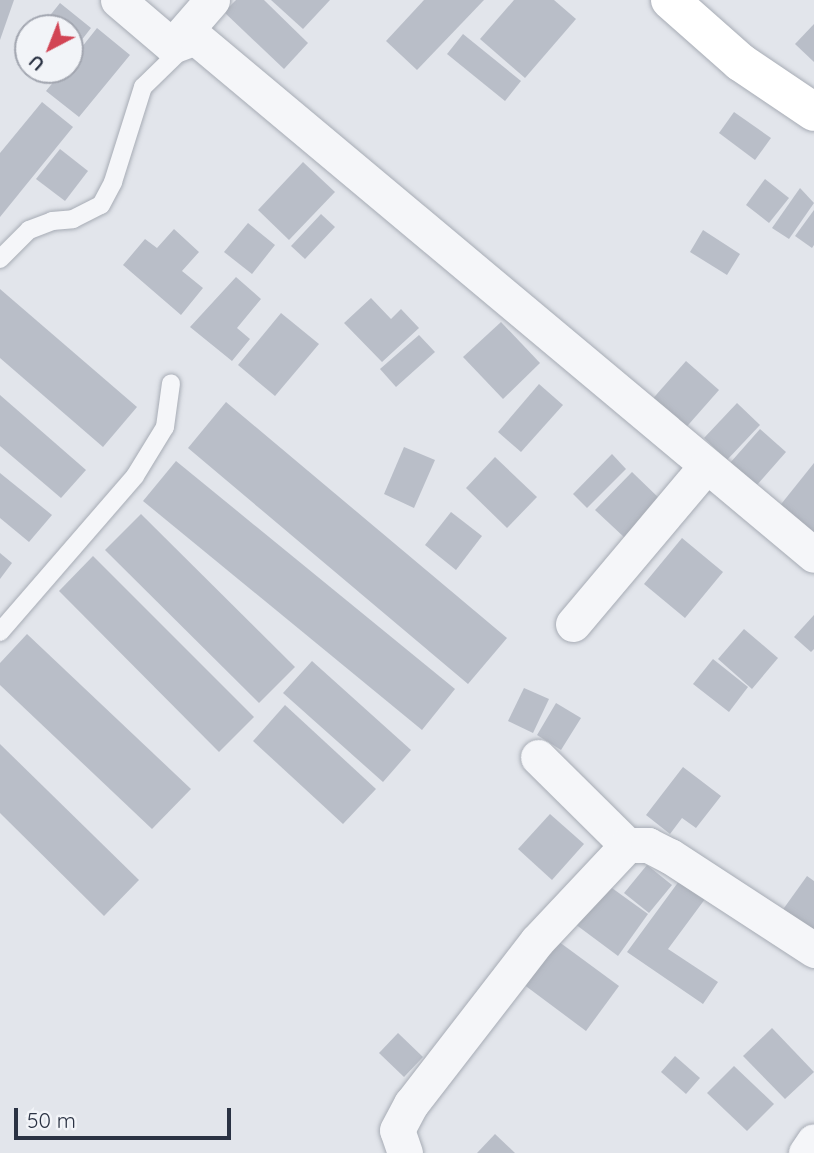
<!DOCTYPE html>
<style>
body{margin:0}
#map{position:relative;width:814px;height:1153px;overflow:hidden;background:#e2e5eb;font-family:Quicksand,sans-serif}
div>[style]{position:absolute}
[style*='--x']{left:calc(var(--x)*1px);top:calc(var(--y)*1px);width:calc(var(--w)*1px);rotate:calc(var(--a)*1deg)}
.building>*{inset:0;background:#b9bec8}
.roads{filter:drop-shadow(0 0 2px #a7acb5) drop-shadow(0 0 2px #a7acb5)}
.service>*{height:18px;margin:-9px;padding:0 9px;transform-origin:9px;border-radius:9px;background:#f5f6f9}
.minor>*{height:35px;margin:-17.5px;padding:0 17.5px;transform-origin:17.5px;border-radius:17.5px;background:#f5f6f9}
.primary>*{height:38px;margin:-19px;padding:0 19px;transform-origin:19px;border-radius:19px;background:#fff}
span{translate:-50% -50%;white-space:nowrap;text-align:center;line-height:1.15;-webkit-text-stroke:7px #f2f4f8;paint-order:stroke}
.north{position:absolute;left:14px;top:14px;width:70px;height:70px;box-sizing:border-box;background:#f2f4f8;border:2px solid #a2a6b0;border-radius:50%;rotate:222deg;font-size:19px;font-weight:700;line-height:28px;text-align:center;color:#2a3243}
.north::after{content:'';display:block;margin:auto;width:24px;height:32px;background:#d24555;clip-path:polygon(50% 0,100% 100%,50% 72%,0 100%)}
.scale{position:absolute;left:14px;top:1108px;width:217px;height:32px;box-sizing:border-box;border:4px solid #2a3243;border-top:0;padding-left:9px;font-size:21px;line-height:24px;white-space:nowrap;color:#2a3243;-webkit-text-stroke:5px #f2f4f8;paint-order:stroke}
</style>
<div id="map">
<div class="building">
<div style="clip-path:polygon(0 0,14px 0,0 40px)"></div>
<div style="clip-path:polygon(236px 0,264px 0,308px 43px,284px 69px,224px 12px)"></div>
<div style="clip-path:polygon(271px 0,330px 0,303px 29px)"></div>
<div style="clip-path:polygon(424px 0,484px 0,417px 70px,386px 41px)"></div>
<div style="clip-path:polygon(514px 0,554px 0,576px 19px,525px 78px,480px 39px)"></div>
<div style="clip-path:polygon(60px 3px,91px 28px,70px 55px,70px 28px,40px 28px)"></div>
<div style="clip-path:polygon(814px 24px,814px 62px,795px 44px)"></div>
<div style="clip-path:polygon(97px 28px,130px 55px,79px 117px,46px 91px,63px 70px,70px 70px,70px 62px)"></div>
<div style="clip-path:polygon(463px 34px,521px 81px,505px 101px,447px 54px)"></div>
<div style="clip-path:polygon(42px 102px,73px 127px,0 217px,0 153px)"></div>
<div style="clip-path:polygon(734px 112px,771px 138px,755px 160px,719px 133px)"></div>
<div style="clip-path:polygon(60px 149px,88px 171px,65px 201px,36px 179px)"></div>
<div style="clip-path:polygon(303px 162px,335px 192px,289px 240px,258px 210px)"></div>
<div style="clip-path:polygon(765px 179px,789px 198px,769px 223px,746px 205px)"></div>
<div style="clip-path:polygon(800px 188px,814px 203px,789px 239px,772px 228px)"></div>
<div style="clip-path:polygon(814px 210px,814px 245px,812px 248px,795px 236px)"></div>
<div style="clip-path:polygon(321px 214px,335px 227px,305px 259px,291px 246px)"></div>
<div style="clip-path:polygon(248px 223px,275px 245px,252px 274px,224px 252px)"></div>
<div style="clip-path:polygon(174px 229px,199px 252px,182px 271px,203px 288px,181px 315px,123px 265px,145px 239px,157px 248px)"></div>
<div style="clip-path:polygon(703px 230px,740px 254px,727px 275px,690px 252px)"></div>
<div style="clip-path:polygon(236px 277px,261px 299px,237px 328px,250px 339px,232px 361px,190px 327px)"></div>
<div style="clip-path:polygon(0 289px,137px 407px,103px 447px,0 358px)"></div>
<div style="clip-path:polygon(371px 298px,391px 319px,401px 309px,419px 328px,382px 362px,344px 323px)"></div>
<div style="clip-path:polygon(281px 313px,319px 344px,275px 396px,238px 365px)"></div>
<div style="clip-path:polygon(501px 322px,540px 363px,503px 399px,463px 357px)"></div>
<div style="clip-path:polygon(419px 335px,435px 352px,396px 387px,380px 369px)"></div>
<div style="clip-path:polygon(686px 361px,719px 390px,682px 432px,649px 403px)"></div>
<div style="clip-path:polygon(539px 384px,563px 405px,521px 452px,498px 432px)"></div>
<div style="clip-path:polygon(0 395px,86px 470px,61px 498px,0 446px)"></div>
<div style="clip-path:polygon(226px 402px,507px 638px,468px 684px,188px 448px)"></div>
<div style="clip-path:polygon(737px 403px,760px 425px,727px 460px,704px 438px)"></div>
<div style="clip-path:polygon(760px 429px,786px 452px,756px 486px,730px 463px)"></div>
<div style="clip-path:polygon(404px 447px,435px 460px,414px 508px,384px 494px)"></div>
<div style="clip-path:polygon(612px 454px,626px 469px,587px 508px,573px 494px)"></div>
<div style="clip-path:polygon(495px 457px,537px 497px,507px 528px,466px 488px)"></div>
<div style="clip-path:polygon(176px 461px,455px 689px,422px 730px,143px 501px)"></div>
<div style="clip-path:polygon(814px 463px,814px 537px,778px 508px)"></div>
<div style="clip-path:polygon(632px 472px,661px 500px,625px 538px,595px 510px)"></div>
<div style="clip-path:polygon(0 473px,52px 515px,29px 542px,0 518px)"></div>
<div style="clip-path:polygon(451px 512px,482px 536px,456px 570px,425px 545px)"></div>
<div style="clip-path:polygon(141px 514px,295px 667px,259px 703px,105px 550px)"></div>
<div style="clip-path:polygon(682px 538px,723px 572px,685px 618px,644px 584px)"></div>
<div style="clip-path:polygon(0 553px,12px 563px,0 579px)"></div>
<div style="clip-path:polygon(93px 556px,254px 717px,219px 752px,59px 591px)"></div>
<div style="clip-path:polygon(814px 615px,814px 649px,811px 652px,794px 637px)"></div>
<div style="clip-path:polygon(744px 629px,778px 658px,752px 689px,718px 659px)"></div>
<div style="clip-path:polygon(27px 634px,191px 789px,152px 829px,0 685px,0 663px)"></div>
<div style="clip-path:polygon(713px 659px,748px 687px,729px 712px,693px 684px)"></div>
<div style="clip-path:polygon(312px 661px,411px 750px,383px 782px,283px 693px)"></div>
<div style="clip-path:polygon(524px 688px,549px 699px,533px 733px,508px 721px)"></div>
<div style="clip-path:polygon(556px 703px,581px 718px,561px 750px,537px 735px)"></div>
<div style="clip-path:polygon(285px 705px,376px 789px,343px 824px,253px 741px)"></div>
<div style="clip-path:polygon(0 744px,139px 880px,104px 916px,0 813px)"></div>
<div style="clip-path:polygon(683px 767px,721px 796px,696px 828px,682px 818px,670px 834px,646px 815px)"></div>
<div style="clip-path:polygon(550px 814px,584px 844px,552px 880px,518px 849px)"></div>
<div style="clip-path:polygon(647px 865px,672px 885px,649px 913px,624px 893px)"></div>
<div style="clip-path:polygon(807px 876px,814px 881px,814px 941px,779px 915px)"></div>
<div style="clip-path:polygon(682px 877px,708px 895px,668px 949px,718px 982px,703px 1004px,627px 952px)"></div>
<div style="clip-path:polygon(605px 883px,648px 914px,618px 956px,575px 924px)"></div>
<div style="clip-path:polygon(547px 933px,619px 986px,586px 1031px,515px 978px)"></div>
<div style="clip-path:polygon(772px 1028px,814px 1072px,785px 1099px,743px 1056px)"></div>
<div style="clip-path:polygon(398px 1033px,423px 1057px,404px 1077px,379px 1053px)"></div>
<div style="clip-path:polygon(675px 1056px,700px 1078px,686px 1094px,661px 1072px)"></div>
<div style="clip-path:polygon(734px 1066px,774px 1104px,747px 1131px,707px 1093px)"></div>
<div style="clip-path:polygon(495px 1134px,515px 1153px,477px 1153px)"></div>
</div>
<div class="roads">
<div class="service">
<div style="--x:0;--y:259;--w:41;--a:-45"></div>
<div style="--x:29;--y:230;--w:25;--a:-21"></div>
<div style="--x:52;--y:221;--w:21;--a:-5"></div>
<div style="--x:73;--y:219;--w:31;--a:-27"></div>
<div style="--x:101;--y:205;--w:26;--a:-62"></div>
<div style="--x:113;--y:182;--w:100;--a:-72.5"></div>
<div style="--x:143;--y:87;--w:57;--a:-44.3"></div>
<div style="--x:0;--y:632;--w:206;--a:-49.1"></div>
<div style="--x:135;--y:476;--w:57;--a:-58.5"></div>
<div style="--x:165;--y:427;--w:44;--a:-82.2"></div>
</div>
<div class="minor">
<div style="--x:118;--y:0;--w:71;--a:40.4"></div>
<div style="--x:172;--y:46;--w:61;--a:-49"></div>
<div style="--x:172;--y:46;--w:25;--a:-21"></div>
<div style="--x:195;--y:37;--w:807;--a:39.92"></div>
<div style="--x:573;--y:624;--w:205;--a:-49.9"></div>
<div style="--x:538;--y:757;--w:125;--a:44.7"></div>
<div style="--x:405;--y:1153;--w:24;--a:-109"></div>
<div style="--x:397;--y:1130;--w:30;--a:-62"></div>
<div style="--x:411;--y:1104;--w:206;--a:-52.3"></div>
<div style="--x:537;--y:941;--w:132;--a:-46.8"></div>
<div style="--x:627;--y:845;--w:21;--a:0"></div>
<div style="--x:648;--y:845;--w:25;--a:27"></div>
<div style="--x:670;--y:856;--w:172;--a:33.1"></div>
<div style="--x:806;--y:1153;--w:14;--a:-56"></div>
</div>
<div class="primary">
<div style="--x:670;--y:0;--w:94;--a:41.5"></div>
<div style="--x:740;--y:62;--w:89;--a:34"></div>
</div>
</div>
<div class="north">U</div>
<div class="scale">50 m</div>
</div>
